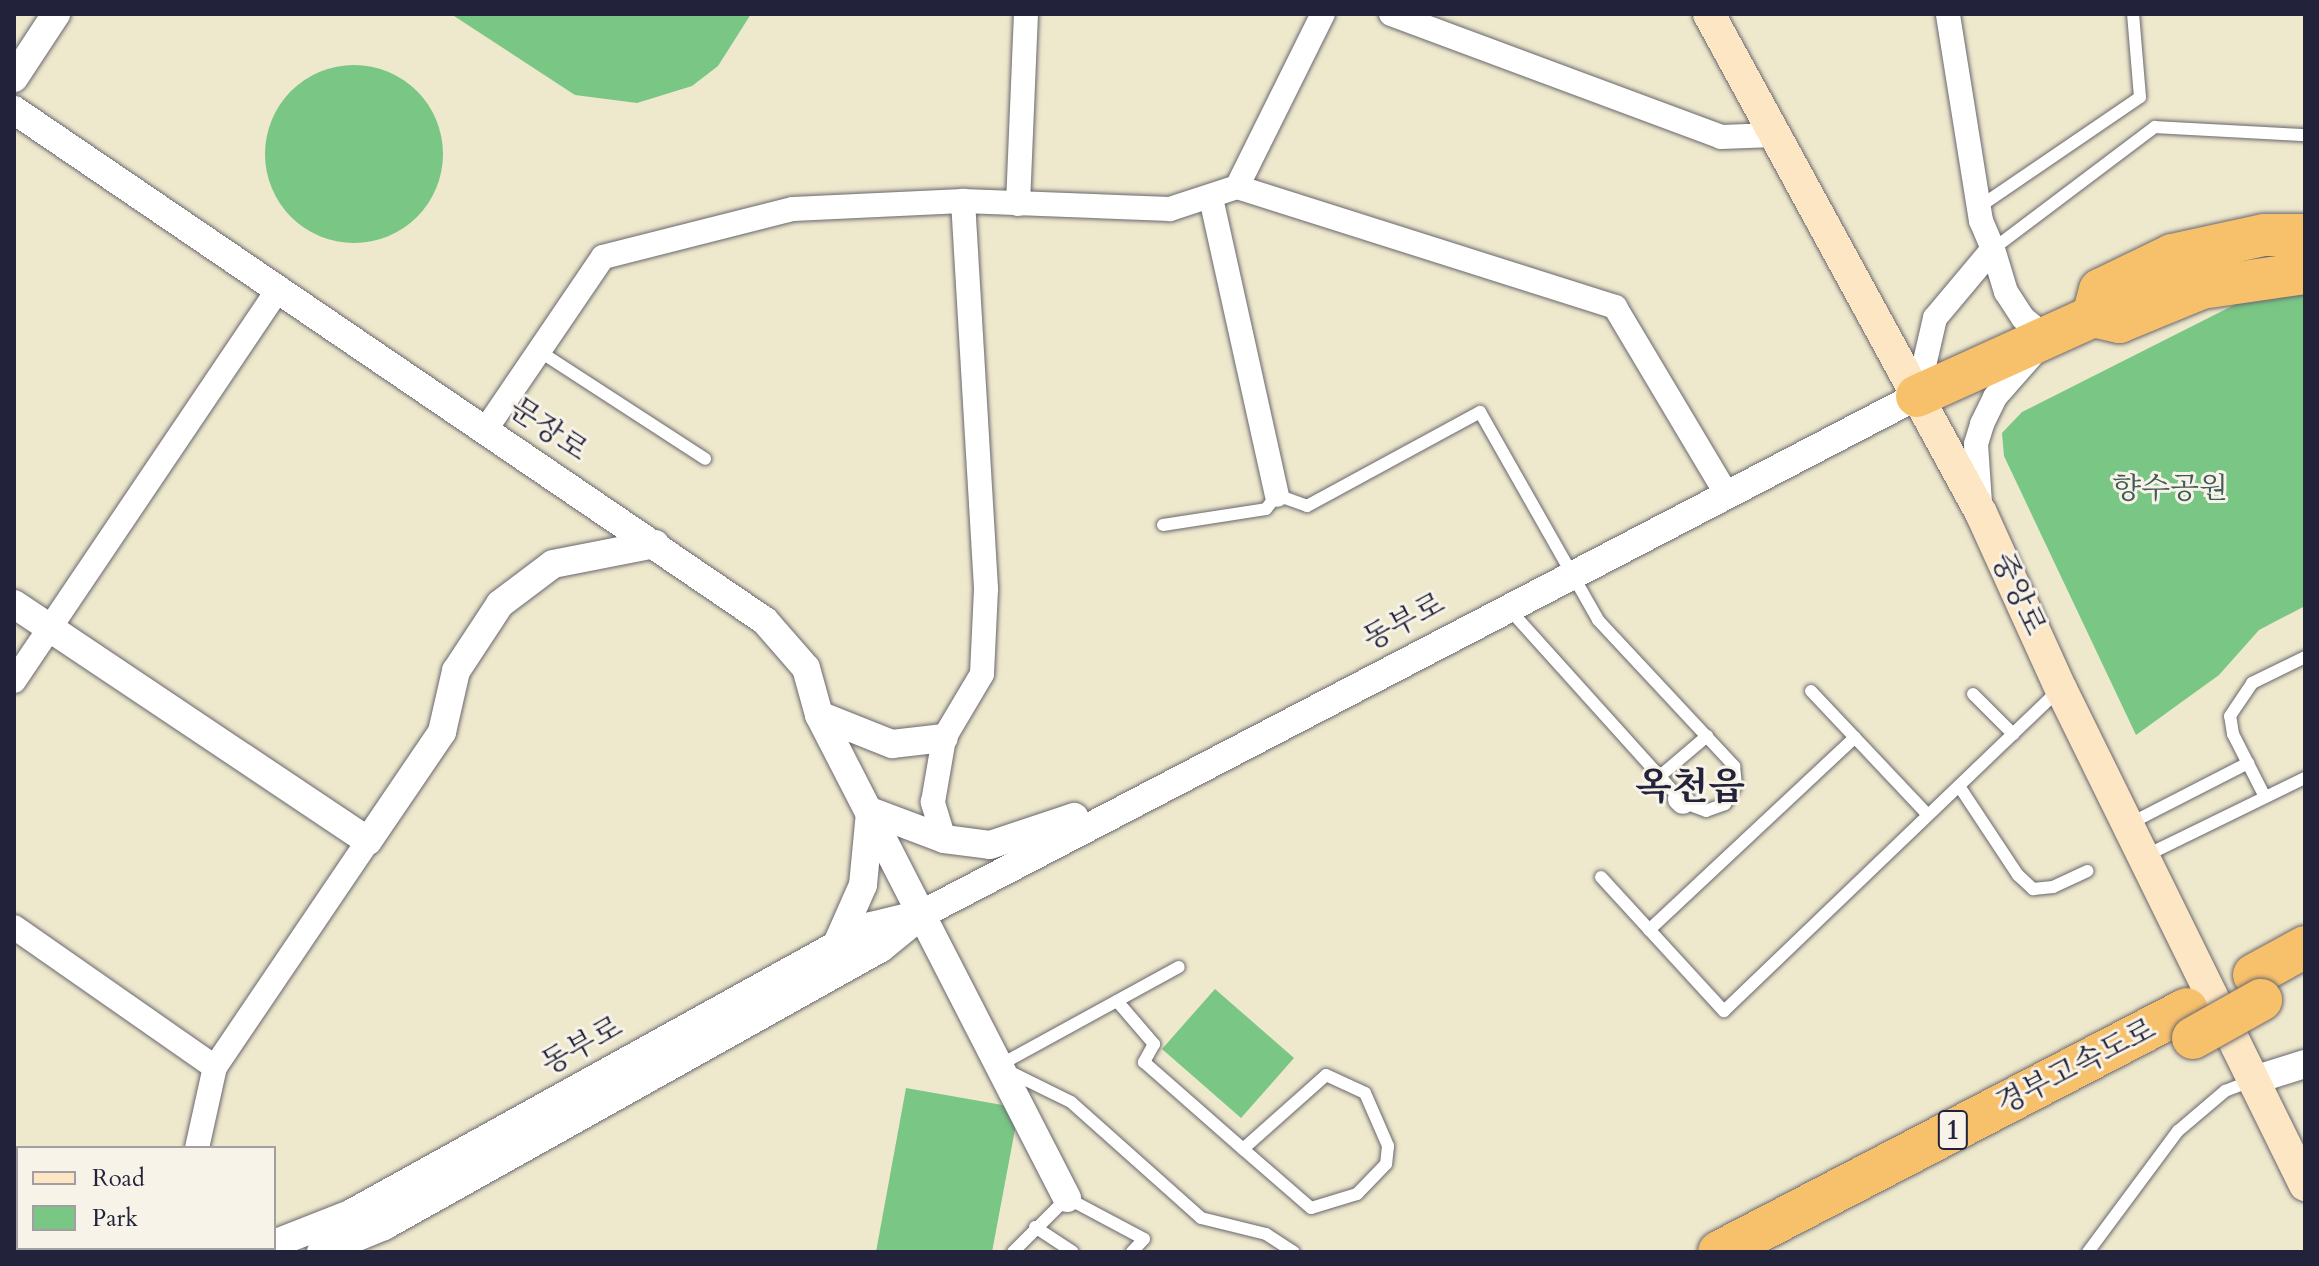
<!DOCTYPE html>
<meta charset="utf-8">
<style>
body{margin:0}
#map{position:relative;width:2319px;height:1266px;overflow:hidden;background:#eee8cd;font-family:Cardo,"Noto Serif KR",serif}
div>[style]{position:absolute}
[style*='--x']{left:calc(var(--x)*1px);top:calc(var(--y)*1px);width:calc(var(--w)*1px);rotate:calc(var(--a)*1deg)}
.green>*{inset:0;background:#79c685}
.round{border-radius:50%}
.roads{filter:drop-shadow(0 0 2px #69676e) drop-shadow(0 0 2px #69676e)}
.service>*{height:12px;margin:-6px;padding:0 6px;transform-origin:6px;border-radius:6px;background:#fff}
.minor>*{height:24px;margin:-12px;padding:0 12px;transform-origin:12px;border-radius:12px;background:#fff}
.tertiary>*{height:28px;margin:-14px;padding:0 14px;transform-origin:14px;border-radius:14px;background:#fff}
.secondary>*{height:32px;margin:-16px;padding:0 16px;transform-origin:16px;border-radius:16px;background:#fce6c4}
.motorway>*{height:42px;margin:-21px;padding:0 21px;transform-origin:21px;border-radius:21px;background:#f7c06b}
.bridges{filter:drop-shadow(0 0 2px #69676e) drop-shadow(0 0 2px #69676e)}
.motorway-bridge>*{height:42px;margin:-21px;padding:0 21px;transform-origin:21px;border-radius:21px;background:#f7c06b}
span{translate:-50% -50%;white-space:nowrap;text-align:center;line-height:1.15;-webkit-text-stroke:6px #f7f3e8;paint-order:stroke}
.shield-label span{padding:2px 6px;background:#f7f3e8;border:2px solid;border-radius:6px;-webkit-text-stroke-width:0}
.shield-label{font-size:28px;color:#22223b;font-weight:700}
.street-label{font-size:30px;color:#22223b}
.park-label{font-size:30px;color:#405b55}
.district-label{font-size:38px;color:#22223b;font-weight:700}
.frame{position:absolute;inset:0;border:16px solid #22223b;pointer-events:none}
.legend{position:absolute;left:16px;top:1146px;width:260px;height:104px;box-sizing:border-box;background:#f7f3e8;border:2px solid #a29fa3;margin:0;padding:10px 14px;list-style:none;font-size:24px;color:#22223b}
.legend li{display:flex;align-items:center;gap:16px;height:40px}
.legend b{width:40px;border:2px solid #a29fa3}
</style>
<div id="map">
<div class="green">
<div style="clip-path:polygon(451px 14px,751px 14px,718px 66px,692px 86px,637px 103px,575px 95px)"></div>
<div class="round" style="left:265px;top:65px;width:178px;height:178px"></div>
<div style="clip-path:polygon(2305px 294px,2305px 606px,2259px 630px,2219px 675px,2136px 735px,2004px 456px,2002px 433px,2022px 412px,2242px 301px)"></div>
<div style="clip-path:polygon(1215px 989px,1294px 1058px,1241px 1118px,1162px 1049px)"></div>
<div style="clip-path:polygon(906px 1088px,1019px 1108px,992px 1252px,876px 1252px)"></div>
</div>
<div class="roads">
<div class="service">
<div style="--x:1979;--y:207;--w:195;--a:-34.3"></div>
<div style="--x:2140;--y:97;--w:83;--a:-94.8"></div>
<div style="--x:1993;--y:249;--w:203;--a:-37"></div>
<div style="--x:2155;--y:127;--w:150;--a:3.1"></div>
<div style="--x:539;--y:351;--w:198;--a:33"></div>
<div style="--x:1163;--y:525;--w:104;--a:-8.8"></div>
<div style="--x:1266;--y:509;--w:18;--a:-52"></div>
<div style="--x:1277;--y:495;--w:32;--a:20"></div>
<div style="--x:1307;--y:506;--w:197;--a:-28.5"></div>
<div style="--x:1480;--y:412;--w:239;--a:60.4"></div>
<div style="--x:1598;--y:620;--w:200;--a:47"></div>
<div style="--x:1734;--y:766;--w:19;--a:84"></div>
<div style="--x:1736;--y:785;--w:22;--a:120"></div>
<div style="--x:1725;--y:804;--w:20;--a:160"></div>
<div style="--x:1706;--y:811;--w:25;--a:-159"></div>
<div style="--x:1509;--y:609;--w:256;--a:48"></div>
<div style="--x:1811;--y:691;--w:170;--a:46.7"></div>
<div style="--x:1973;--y:694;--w:57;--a:45"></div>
<div style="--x:1660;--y:776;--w:62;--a:-40.4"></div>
<div style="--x:1959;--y:786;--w:107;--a:56.5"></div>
<div style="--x:2018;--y:875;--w:21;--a:43"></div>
<div style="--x:2033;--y:889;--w:20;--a:-6"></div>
<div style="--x:2053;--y:887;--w:38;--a:-25"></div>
<div style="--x:2265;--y:797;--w:71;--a:-116.9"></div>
<div style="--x:2233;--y:734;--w:18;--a:-99"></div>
<div style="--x:2230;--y:716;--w:40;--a:-56"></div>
<div style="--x:2252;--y:683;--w:59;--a:-26.1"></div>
<div style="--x:2129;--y:824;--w:134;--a:-27.1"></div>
<div style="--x:2145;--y:856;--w:178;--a:-26"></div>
<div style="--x:1601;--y:877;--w:182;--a:47.5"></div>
<div style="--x:1724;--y:1011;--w:464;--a:-43.8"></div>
<div style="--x:1649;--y:930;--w:282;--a:-43.1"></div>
<div style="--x:1117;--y:1001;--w:57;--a:49.3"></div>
<div style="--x:1154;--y:1044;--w:21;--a:119"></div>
<div style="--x:1144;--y:1062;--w:132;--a:41.3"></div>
<div style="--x:1243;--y:1149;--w:111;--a:-41.7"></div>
<div style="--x:1326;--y:1075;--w:43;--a:24.8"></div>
<div style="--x:1365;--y:1093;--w:58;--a:66.5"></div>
<div style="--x:1388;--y:1146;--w:18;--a:96"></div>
<div style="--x:1386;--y:1164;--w:42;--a:134"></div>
<div style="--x:1357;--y:1194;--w:48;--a:163.1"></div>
<div style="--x:1311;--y:1208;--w:90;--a:-139.1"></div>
<div style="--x:998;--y:1066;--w:206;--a:-28.7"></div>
<div style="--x:1008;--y:1071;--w:70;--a:26.2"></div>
<div style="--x:1071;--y:1102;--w:174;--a:41.7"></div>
<div style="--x:1201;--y:1218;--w:67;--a:13.8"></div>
<div style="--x:1266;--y:1234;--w:33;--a:33"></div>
<div style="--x:1035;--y:1227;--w:45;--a:33.3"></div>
<div style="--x:1013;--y:1252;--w:76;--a:-45"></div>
<div style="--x:1067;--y:1198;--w:87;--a:28"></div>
<div style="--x:1144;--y:1239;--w:18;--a:133"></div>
<div style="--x:2088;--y:1252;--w:151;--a:-53.4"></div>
<div style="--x:2178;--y:1131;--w:62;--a:-40.4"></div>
<div style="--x:2225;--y:1091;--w:28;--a:-21"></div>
</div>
<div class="minor">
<div style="--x:1391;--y:14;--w:352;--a:20.4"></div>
<div style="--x:1721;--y:137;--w:53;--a:-2.2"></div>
<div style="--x:1237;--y:187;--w:397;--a:17.6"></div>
<div style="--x:1615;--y:307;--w:217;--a:59.2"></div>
<div style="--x:1211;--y:198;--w:304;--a:77.5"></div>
<div style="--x:1018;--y:204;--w:190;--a:-87.6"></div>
<div style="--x:1917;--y:396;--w:80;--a:-77"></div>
<div style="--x:1935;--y:318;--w:90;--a:-50"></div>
<div style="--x:1993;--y:249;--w:30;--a:-113"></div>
<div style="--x:1981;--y:221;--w:210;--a:-99.1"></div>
<div style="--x:486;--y:429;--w:208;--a:-55.8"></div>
<div style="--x:603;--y:257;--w:196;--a:-14.2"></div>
<div style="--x:793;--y:209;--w:170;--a:-2.7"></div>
<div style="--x:963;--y:201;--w:207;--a:2.2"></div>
<div style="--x:1170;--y:209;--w:71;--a:-18.2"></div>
<div style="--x:1237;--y:187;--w:193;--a:-63.6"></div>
<div style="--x:1980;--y:503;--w:59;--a:-93.9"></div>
<div style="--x:1976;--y:444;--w:21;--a:-73"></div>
<div style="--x:1982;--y:424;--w:30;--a:-64"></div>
<div style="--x:1995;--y:397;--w:79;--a:-48.6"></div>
<div style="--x:2047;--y:338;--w:31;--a:-140"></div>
<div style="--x:2023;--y:318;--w:31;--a:-123"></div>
<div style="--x:2006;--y:292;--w:45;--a:-106.8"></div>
<div style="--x:14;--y:681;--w:470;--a:-56"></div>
<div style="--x:1680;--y:799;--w:4;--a:45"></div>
<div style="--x:944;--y:839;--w:39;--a:-107"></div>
<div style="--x:933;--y:802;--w:65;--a:-80.2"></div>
<div style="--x:944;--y:738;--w:74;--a:-59.3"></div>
<div style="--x:982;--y:674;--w:86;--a:-87.3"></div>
<div style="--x:986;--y:588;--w:388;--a:-93.4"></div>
<div style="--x:14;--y:927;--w:245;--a:34.9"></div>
<div style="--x:197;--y:1148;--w:83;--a:-77.5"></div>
<div style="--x:215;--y:1067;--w:273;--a:-55.9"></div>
<div style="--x:178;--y:1252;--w:4;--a:-90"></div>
</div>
<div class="tertiary">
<div style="--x:14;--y:78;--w:77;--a:-56.7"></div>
<div style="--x:14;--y:110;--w:908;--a:34.23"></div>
<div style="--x:765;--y:621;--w:62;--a:48.9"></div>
<div style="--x:806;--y:668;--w:49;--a:74.5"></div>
<div style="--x:819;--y:715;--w:543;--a:62.82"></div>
<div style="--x:14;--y:604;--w:426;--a:33.8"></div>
<div style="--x:368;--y:841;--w:132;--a:-55.8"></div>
<div style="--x:442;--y:732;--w:63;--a:-77.1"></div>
<div style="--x:456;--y:671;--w:80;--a:-56.7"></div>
<div style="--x:500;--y:604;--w:66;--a:-37"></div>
<div style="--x:553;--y:564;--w:104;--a:-11.1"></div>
<div style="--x:819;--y:715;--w:79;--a:21.7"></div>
<div style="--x:892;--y:744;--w:52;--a:-6.6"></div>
<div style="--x:870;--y:811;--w:79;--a:20.7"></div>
<div style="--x:944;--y:839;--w:46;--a:7.4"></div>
<div style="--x:990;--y:845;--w:89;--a:-18.4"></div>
<div style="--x:837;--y:944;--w:64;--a:-66.2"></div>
<div style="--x:863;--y:885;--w:73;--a:-84.5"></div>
<div style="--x:2254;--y:1080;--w:53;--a:-17.4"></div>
<div style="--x:274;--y:1244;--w:82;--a:-21.5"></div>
<div style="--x:350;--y:1214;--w:595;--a:-28.93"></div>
<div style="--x:871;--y:926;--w:46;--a:-13.7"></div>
<div style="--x:321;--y:1252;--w:68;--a:-22.4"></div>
<div style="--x:384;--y:1226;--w:569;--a:-29.22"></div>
<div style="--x:881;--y:948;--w:55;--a:-39.1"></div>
<div style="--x:924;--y:913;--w:1120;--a:-27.5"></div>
</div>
<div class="secondary">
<div style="--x:1709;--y:14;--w:568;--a:61.41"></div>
<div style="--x:1981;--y:513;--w:193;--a:65.6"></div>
<div style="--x:2061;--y:689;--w:553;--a:63.81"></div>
</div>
<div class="motorway">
<div style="--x:2093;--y:316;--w:27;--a:-75"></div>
<div style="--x:2100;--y:290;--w:80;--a:-25.9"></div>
<div style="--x:2172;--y:255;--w:94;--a:-12.3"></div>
<div style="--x:2264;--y:235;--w:41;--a:0"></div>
<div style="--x:1917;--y:396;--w:193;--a:-24.4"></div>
<div style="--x:2093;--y:316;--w:27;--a:13"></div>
<div style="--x:2119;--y:322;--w:90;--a:-22.3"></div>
<div style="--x:2202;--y:288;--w:104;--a:-8.3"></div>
<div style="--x:2254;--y:975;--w:58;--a:-28.8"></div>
<div style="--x:1719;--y:1252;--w:527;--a:-27.44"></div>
</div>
</div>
<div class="bridges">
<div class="motorway-bridge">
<div style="--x:2193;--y:1038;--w:78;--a:-29.2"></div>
</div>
</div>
<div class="shield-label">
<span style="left:1953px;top:1130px">1</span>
</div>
<div class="street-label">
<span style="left:548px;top:430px;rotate:34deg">문장로</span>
<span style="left:2018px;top:594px;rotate:65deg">중앙로</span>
<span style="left:1404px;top:622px;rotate:-28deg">동부로</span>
<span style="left:582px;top:1046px;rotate:-29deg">동부로</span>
<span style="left:2076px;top:1067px;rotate:-27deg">경부고속도로</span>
</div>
<div class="park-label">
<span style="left:2170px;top:489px">향수공원</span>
</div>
<div class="district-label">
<span style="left:1690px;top:788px">옥천읍</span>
</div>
<div class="frame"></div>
<ul class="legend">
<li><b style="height:10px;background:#fce6c4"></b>Road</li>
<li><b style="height:22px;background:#79c685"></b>Park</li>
</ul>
</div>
